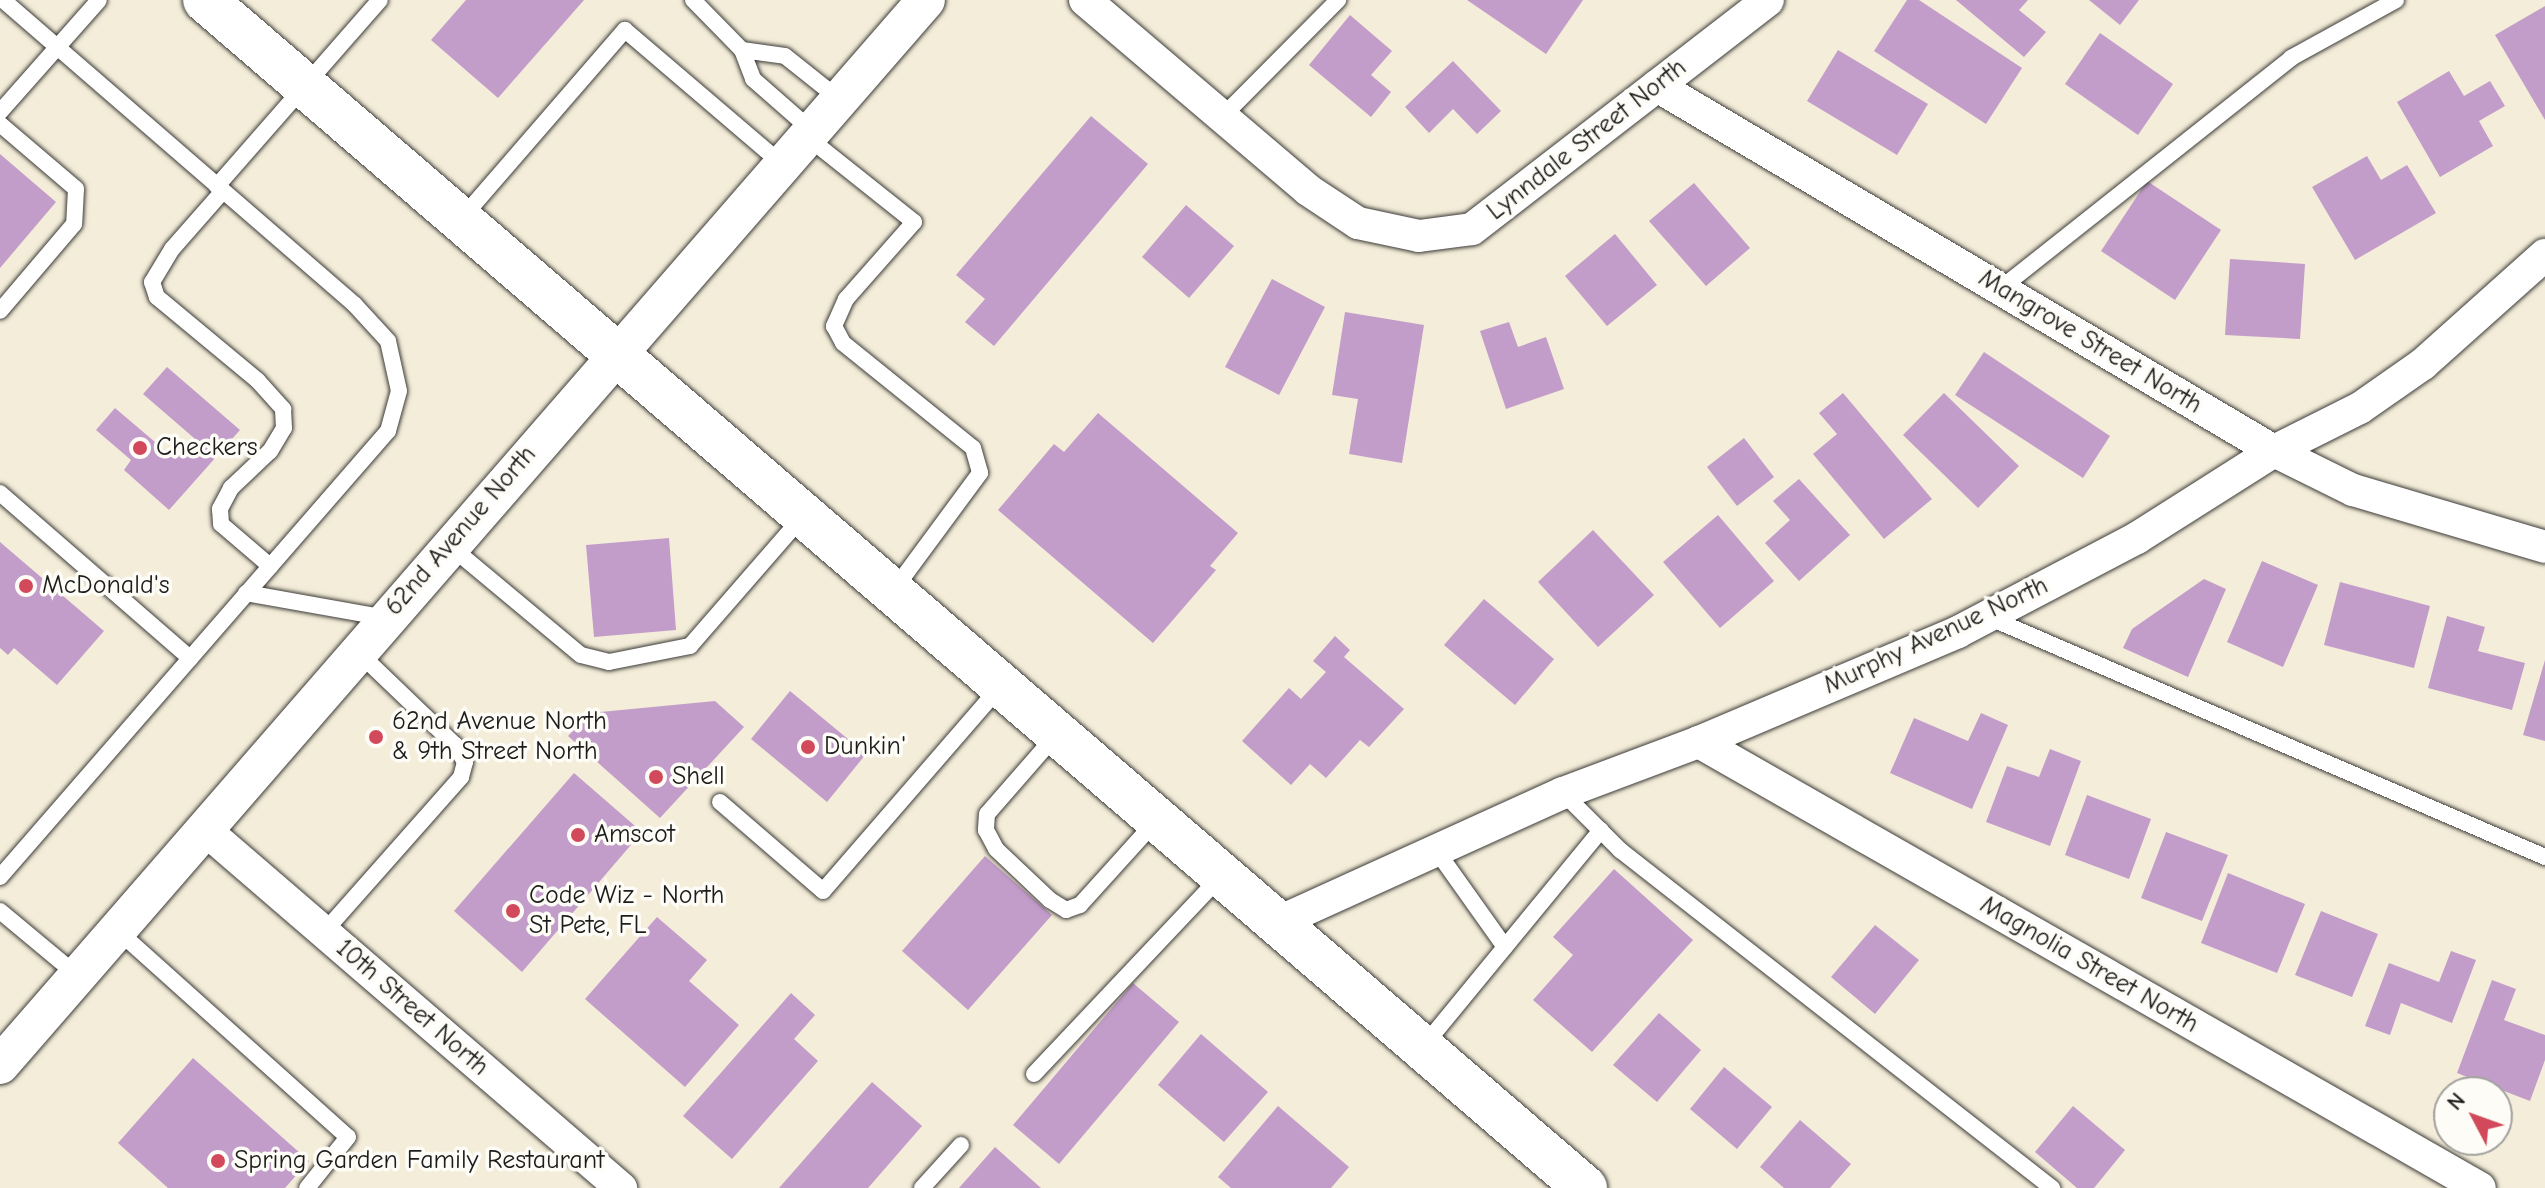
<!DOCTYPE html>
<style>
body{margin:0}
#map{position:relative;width:2545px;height:1188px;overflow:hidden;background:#f4edd9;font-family:"Comic Neue",sans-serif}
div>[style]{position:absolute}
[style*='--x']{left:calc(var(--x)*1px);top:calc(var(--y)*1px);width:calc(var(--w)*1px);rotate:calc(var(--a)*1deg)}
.building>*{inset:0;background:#c39dca}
.roads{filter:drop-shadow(0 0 2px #3c3b38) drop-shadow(0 0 2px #3c3b38)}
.service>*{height:16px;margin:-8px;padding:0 8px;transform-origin:8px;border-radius:8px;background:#fff}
.minor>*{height:32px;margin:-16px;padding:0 16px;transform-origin:16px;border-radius:16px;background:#fff}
.tertiary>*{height:38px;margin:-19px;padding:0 19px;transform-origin:19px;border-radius:19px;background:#fff}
.secondary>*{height:44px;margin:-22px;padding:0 22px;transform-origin:22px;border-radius:22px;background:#fff}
.dots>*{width:22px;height:22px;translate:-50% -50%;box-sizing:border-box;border:4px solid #fdfcf7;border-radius:50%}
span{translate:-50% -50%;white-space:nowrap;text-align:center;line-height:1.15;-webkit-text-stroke:7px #fdfcf7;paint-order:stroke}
.street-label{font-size:26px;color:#1c1c1c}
.poi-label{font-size:26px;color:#1c1c1c}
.left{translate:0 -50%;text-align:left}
.north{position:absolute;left:2433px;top:1076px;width:80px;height:80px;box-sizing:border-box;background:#fdfcf7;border:2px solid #a3a29f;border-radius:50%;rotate:311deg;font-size:22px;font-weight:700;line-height:32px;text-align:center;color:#1c1c1c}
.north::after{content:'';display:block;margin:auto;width:28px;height:36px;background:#d1495b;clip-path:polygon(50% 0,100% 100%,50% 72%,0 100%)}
</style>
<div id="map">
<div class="building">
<div style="clip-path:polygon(466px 0,584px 0,498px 98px,431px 40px)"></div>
<div style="clip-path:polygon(1467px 0,1583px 0,1546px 54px)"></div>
<div style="clip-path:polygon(1907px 0,1919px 0,2022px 68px,1986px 124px,1874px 51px)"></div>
<div style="clip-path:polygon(1956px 0,2028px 0,2019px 10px,2046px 32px,2024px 57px)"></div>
<div style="clip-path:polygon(2089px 0,2139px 0,2120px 25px)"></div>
<div style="clip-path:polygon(2545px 6px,2545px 120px,2495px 35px)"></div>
<div style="clip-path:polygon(1350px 15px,1392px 51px,1371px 75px,1391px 92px,1371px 117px,1309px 65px)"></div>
<div style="clip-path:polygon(2100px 33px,2173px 84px,2138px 135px,2065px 84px)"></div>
<div style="clip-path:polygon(1838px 50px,1928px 104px,1897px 155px,1807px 101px)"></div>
<div style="clip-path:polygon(1453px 61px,1501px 111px,1477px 134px,1453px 109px,1429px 133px,1405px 107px)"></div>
<div style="clip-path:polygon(2449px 71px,2464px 96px,2490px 81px,2505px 106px,2479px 121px,2493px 146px,2440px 177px,2397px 102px)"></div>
<div style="clip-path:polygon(1091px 116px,1148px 164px,994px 346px,965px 322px,985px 299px,956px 275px)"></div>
<div style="clip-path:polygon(0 154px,56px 202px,0 268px)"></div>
<div style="clip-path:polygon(2367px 156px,2381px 180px,2407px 165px,2436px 213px,2355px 260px,2312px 187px)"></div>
<div style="clip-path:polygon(2147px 181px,2221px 230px,2175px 300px,2101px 251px)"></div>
<div style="clip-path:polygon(1694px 183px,1750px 248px,1706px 286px,1649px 221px)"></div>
<div style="clip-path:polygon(1186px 205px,1234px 246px,1189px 298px,1142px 257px)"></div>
<div style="clip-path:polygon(1615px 234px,1657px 285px,1607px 326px,1565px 276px)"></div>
<div style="clip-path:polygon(2230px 259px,2305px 264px,2300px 339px,2225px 335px)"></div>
<div style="clip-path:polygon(1272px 279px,1325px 307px,1279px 395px,1225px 367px)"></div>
<div style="clip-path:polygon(1345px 312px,1424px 325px,1402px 463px,1349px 454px,1358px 399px,1332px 395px)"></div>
<div style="clip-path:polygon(1509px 322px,1518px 347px,1546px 337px,1564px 389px,1506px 409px,1480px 331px)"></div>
<div style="clip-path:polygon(1984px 352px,2110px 436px,2083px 478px,1955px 395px)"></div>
<div style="clip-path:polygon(167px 367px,240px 430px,169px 510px,124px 470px,131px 460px,96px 430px,115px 408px,175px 459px,194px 438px,143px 394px)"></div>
<div style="clip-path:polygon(1843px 393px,1932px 499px,1884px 539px,1813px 454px,1837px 434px,1819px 413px)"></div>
<div style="clip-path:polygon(1944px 393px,2019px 466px,1978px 508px,1903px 435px)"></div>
<div style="clip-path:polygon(1098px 413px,1238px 533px,1210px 566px,1216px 570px,1153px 643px,998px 510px,1054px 444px,1064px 452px)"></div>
<div style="clip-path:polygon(1744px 438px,1774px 477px,1737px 506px,1707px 467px)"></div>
<div style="clip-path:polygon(1799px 479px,1850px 535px,1799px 581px,1765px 543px,1790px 520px,1773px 501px)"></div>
<div style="clip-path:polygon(1718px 515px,1774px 581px,1720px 628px,1663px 562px)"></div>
<div style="clip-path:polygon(1593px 530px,1654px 595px,1598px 647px,1538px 582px)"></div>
<div style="clip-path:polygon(669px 538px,676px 630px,594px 637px,586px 545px)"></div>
<div style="clip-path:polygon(0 542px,104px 631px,57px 685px,14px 648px,8px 655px,0 648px)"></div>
<div style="clip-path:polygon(2262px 561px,2318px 585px,2283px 667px,2227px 642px)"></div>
<div style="clip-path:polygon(2204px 579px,2226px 589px,2188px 677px,2123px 648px,2132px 629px)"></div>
<div style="clip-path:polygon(2340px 582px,2430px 606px,2414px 668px,2324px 645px)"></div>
<div style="clip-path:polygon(1484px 599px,1554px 659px,1515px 705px,1444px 645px)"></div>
<div style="clip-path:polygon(2447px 616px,2485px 627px,2478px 651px,2525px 663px,2512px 710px,2428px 688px)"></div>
<div style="clip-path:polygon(1335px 636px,1350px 650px,1344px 657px,1404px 709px,1369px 747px,1360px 740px,1326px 778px,1310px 764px,1291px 785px,1242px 741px,1289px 688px,1301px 699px,1326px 672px,1313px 661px)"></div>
<div style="clip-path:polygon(2545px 660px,2545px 741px,2523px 735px)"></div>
<div style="clip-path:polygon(790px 691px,866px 754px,827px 802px,751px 739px)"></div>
<div style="clip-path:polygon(715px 701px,744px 727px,660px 818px,568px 736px,590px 713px)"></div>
<div style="clip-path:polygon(1981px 713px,2008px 725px,1972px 809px,1890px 773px,1914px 718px,1968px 741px)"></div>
<div style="clip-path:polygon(2050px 749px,2081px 761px,2050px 846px,1986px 822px,2007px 766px,2039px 777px)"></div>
<div style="clip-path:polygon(574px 773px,642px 832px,522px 972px,454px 911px)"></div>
<div style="clip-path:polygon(2087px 795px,2151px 819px,2129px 879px,2065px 855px)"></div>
<div style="clip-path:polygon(2166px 832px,2228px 855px,2202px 921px,2141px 898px)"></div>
<div style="clip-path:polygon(985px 856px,1052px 915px,968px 1010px,902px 951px)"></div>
<div style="clip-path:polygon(1614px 869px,1693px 940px,1592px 1052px,1533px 1000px,1573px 955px,1553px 937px)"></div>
<div style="clip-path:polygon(2228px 873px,2305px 904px,2277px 973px,2201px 943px)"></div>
<div style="clip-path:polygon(2321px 911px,2378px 934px,2352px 997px,2295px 975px)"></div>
<div style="clip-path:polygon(657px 917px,707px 960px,689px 981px,739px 1025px,685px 1087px,585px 999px)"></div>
<div style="clip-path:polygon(1875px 925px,1919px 960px,1875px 1014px,1831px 977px)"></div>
<div style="clip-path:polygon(2451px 951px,2476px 960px,2452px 1023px,2401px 1003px,2390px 1035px,2365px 1026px,2389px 963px,2439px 982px)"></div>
<div style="clip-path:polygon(2492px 980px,2516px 989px,2504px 1020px,2545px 1035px,2545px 1060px,2530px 1101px,2457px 1073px)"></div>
<div style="clip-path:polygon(1133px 983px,1179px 1022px,1059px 1164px,1013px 1125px)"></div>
<div style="clip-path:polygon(791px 993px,815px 1015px,794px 1039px,818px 1061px,732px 1159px,683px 1116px)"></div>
<div style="clip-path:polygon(1659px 1013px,1701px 1050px,1657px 1102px,1613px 1065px)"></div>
<div style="clip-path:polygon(1201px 1034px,1268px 1092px,1224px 1142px,1158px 1085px)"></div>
<div style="clip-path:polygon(193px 1058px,309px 1161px,285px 1188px,168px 1188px,118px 1143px)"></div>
<div style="clip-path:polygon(1724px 1067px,1772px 1107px,1737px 1149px,1690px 1109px)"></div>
<div style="clip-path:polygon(872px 1082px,922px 1126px,868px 1188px,779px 1188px)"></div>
<div style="clip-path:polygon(1278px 1106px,1349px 1167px,1331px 1188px,1231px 1188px,1218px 1177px)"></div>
<div style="clip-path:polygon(2073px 1106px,2125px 1150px,2094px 1188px,2077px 1188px,2035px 1152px)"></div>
<div style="clip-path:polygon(1800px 1120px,1851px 1164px,1830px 1188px,1784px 1188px,1760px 1167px)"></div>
<div style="clip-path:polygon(995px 1147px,1041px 1188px,959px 1188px)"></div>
</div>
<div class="roads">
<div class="service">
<div style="--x:693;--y:0;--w:70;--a:45.6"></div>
<div style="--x:742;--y:50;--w:31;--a:69"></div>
<div style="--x:753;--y:79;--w:77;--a:41.3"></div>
<div style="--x:742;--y:50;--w:43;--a:7.9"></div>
<div style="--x:785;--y:56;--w:69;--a:38.5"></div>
<div style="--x:0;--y:112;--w:149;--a:-48.5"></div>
<div style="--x:1222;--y:117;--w:165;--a:-45.2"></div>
<div style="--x:0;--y:124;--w:100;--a:40.5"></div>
<div style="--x:76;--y:189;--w:35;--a:93"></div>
<div style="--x:74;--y:224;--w:114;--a:130.4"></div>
<div style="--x:806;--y:136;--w:138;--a:38.5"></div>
<div style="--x:914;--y:222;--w:103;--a:131.4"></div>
<div style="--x:846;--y:299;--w:30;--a:114"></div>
<div style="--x:834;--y:326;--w:19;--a:62"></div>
<div style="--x:843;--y:343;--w:167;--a:38.9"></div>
<div style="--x:973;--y:448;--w:26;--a:74"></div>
<div style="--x:980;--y:473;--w:147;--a:126.4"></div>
<div style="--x:217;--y:186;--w:247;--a:-48.8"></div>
<div style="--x:223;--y:191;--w:77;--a:131.3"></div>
<div style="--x:172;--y:249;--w:39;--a:121"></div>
<div style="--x:152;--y:282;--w:16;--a:72"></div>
<div style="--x:157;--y:297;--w:131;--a:39.7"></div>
<div style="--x:258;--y:381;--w:38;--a:48"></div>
<div style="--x:283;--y:409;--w:19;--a:87"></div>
<div style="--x:284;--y:428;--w:27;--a:121"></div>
<div style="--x:270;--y:451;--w:54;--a:136.5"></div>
<div style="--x:231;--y:488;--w:24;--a:118"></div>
<div style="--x:220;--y:509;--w:15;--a:86"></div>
<div style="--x:221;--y:524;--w:65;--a:40.6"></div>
<div style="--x:462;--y:218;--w:249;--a:-49.1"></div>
<div style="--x:625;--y:30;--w:206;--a:40.5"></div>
<div style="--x:2000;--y:289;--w:372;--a:-38.4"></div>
<div style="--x:2291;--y:58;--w:120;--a:-28.9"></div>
<div style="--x:0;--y:493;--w:252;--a:41"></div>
<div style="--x:450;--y:546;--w:170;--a:39.8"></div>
<div style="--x:581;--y:655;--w:29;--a:14"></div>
<div style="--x:609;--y:662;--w:83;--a:-11.2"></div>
<div style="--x:690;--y:646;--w:171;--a:-49"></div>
<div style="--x:246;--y:593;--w:142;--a:10.1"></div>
<div style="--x:1988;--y:617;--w:607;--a:23.31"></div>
<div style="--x:1056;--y:735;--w:105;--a:131.1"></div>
<div style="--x:987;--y:814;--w:16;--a:94"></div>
<div style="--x:986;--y:830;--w:21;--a:62"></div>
<div style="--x:996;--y:849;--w:74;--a:43.4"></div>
<div style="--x:1050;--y:900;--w:19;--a:32"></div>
<div style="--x:1066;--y:910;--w:15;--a:-20"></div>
<div style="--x:1080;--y:905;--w:113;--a:-47.9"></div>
<div style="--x:1563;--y:793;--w:81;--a:45"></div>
<div style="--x:1620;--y:850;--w:549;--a:38.04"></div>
<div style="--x:720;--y:802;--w:136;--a:40.8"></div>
<div style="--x:823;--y:891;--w:269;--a:-49.1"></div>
<div style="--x:1436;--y:850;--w:119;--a:54.6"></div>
<div style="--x:0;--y:877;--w:591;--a:-48.98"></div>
<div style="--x:388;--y:431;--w:41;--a:-74.6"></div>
<div style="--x:399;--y:391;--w:51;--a:-102.4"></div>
<div style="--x:388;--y:341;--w:50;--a:-132.6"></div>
<div style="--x:354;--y:304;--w:464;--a:-139.1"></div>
<div style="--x:0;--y:911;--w:102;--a:39.8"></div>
<div style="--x:117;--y:930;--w:310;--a:41.9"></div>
<div style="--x:348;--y:1137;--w:65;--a:128.8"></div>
<div style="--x:324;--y:932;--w:207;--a:-48.5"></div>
<div style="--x:461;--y:777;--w:16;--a:-75"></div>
<div style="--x:465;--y:762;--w:20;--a:-120"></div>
<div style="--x:455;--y:745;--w:136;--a:-136.2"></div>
<div style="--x:1422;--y:1048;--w:282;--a:-50.6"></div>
<div style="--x:1034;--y:1074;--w:271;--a:-46.6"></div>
<div style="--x:922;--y:1188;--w:58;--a:-47.8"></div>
</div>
<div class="minor">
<div style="--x:1085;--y:0;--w:293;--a:40.4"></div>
<div style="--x:1308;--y:190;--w:60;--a:33.4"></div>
<div style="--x:1358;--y:223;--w:62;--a:12"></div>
<div style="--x:1419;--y:236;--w:53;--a:-7.5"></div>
<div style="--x:1472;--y:229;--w:374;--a:-37.7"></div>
<div style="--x:1657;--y:86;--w:717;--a:30.61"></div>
<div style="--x:2274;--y:451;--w:88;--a:26.3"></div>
<div style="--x:2353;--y:490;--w:200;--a:16.5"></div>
<div style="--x:1699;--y:742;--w:899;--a:29.73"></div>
<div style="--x:203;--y:828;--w:552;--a:40.74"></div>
<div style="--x:1274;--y:924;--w:317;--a:-24.4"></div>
<div style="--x:1563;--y:793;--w:145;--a:-20.6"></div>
<div style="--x:1699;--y:742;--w:281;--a:-23"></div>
<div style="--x:1958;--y:632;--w:202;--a:-27.7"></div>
<div style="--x:2137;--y:538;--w:162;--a:-32.4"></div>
<div style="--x:2274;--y:451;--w:96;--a:-26.6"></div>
<div style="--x:2360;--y:408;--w:77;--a:-34.9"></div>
<div style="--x:2423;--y:364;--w:164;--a:-41.8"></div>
</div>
<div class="tertiary">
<div style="--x:0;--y:1065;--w:1411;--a:-48.99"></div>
</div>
<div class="secondary">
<div style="--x:205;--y:0;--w:1821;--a:40.72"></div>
</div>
</div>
<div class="dots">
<div style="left:140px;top:448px;background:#d1495b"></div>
<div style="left:26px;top:586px;background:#d1495b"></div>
<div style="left:376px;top:737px;background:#d1495b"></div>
<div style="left:808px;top:747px;background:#d1495b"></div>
<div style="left:656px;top:777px;background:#d1495b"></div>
<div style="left:578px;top:835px;background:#d1495b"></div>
<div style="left:513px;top:911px;background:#d1495b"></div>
<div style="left:218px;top:1161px;background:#d1495b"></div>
</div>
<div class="street-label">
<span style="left:1587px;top:140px;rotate:-38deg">Lynndale Street North</span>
<span style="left:2090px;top:342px;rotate:31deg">Mangrove Street North</span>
<span style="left:461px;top:531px;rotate:-49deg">62nd Avenue North</span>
<span style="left:1936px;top:636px;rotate:-25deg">Murphy Avenue North</span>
<span style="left:2089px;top:965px;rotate:30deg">Magnolia Street North</span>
<span style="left:412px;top:1008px;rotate:41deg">10th Street North</span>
</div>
<div class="poi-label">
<span class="left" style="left:156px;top:448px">Checkers</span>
<span class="left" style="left:42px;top:586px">McDonald's</span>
<span class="left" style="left:392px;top:737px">62nd Avenue North<br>&amp; 9th Street North</span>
<span class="left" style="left:824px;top:747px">Dunkin'</span>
<span class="left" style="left:672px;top:777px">Shell</span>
<span class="left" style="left:594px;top:835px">Amscot</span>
<span class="left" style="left:529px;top:911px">Code Wiz - North<br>St Pete, FL</span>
<span class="left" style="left:234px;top:1161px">Spring Garden Family Restaurant</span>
</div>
<div class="north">N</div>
</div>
